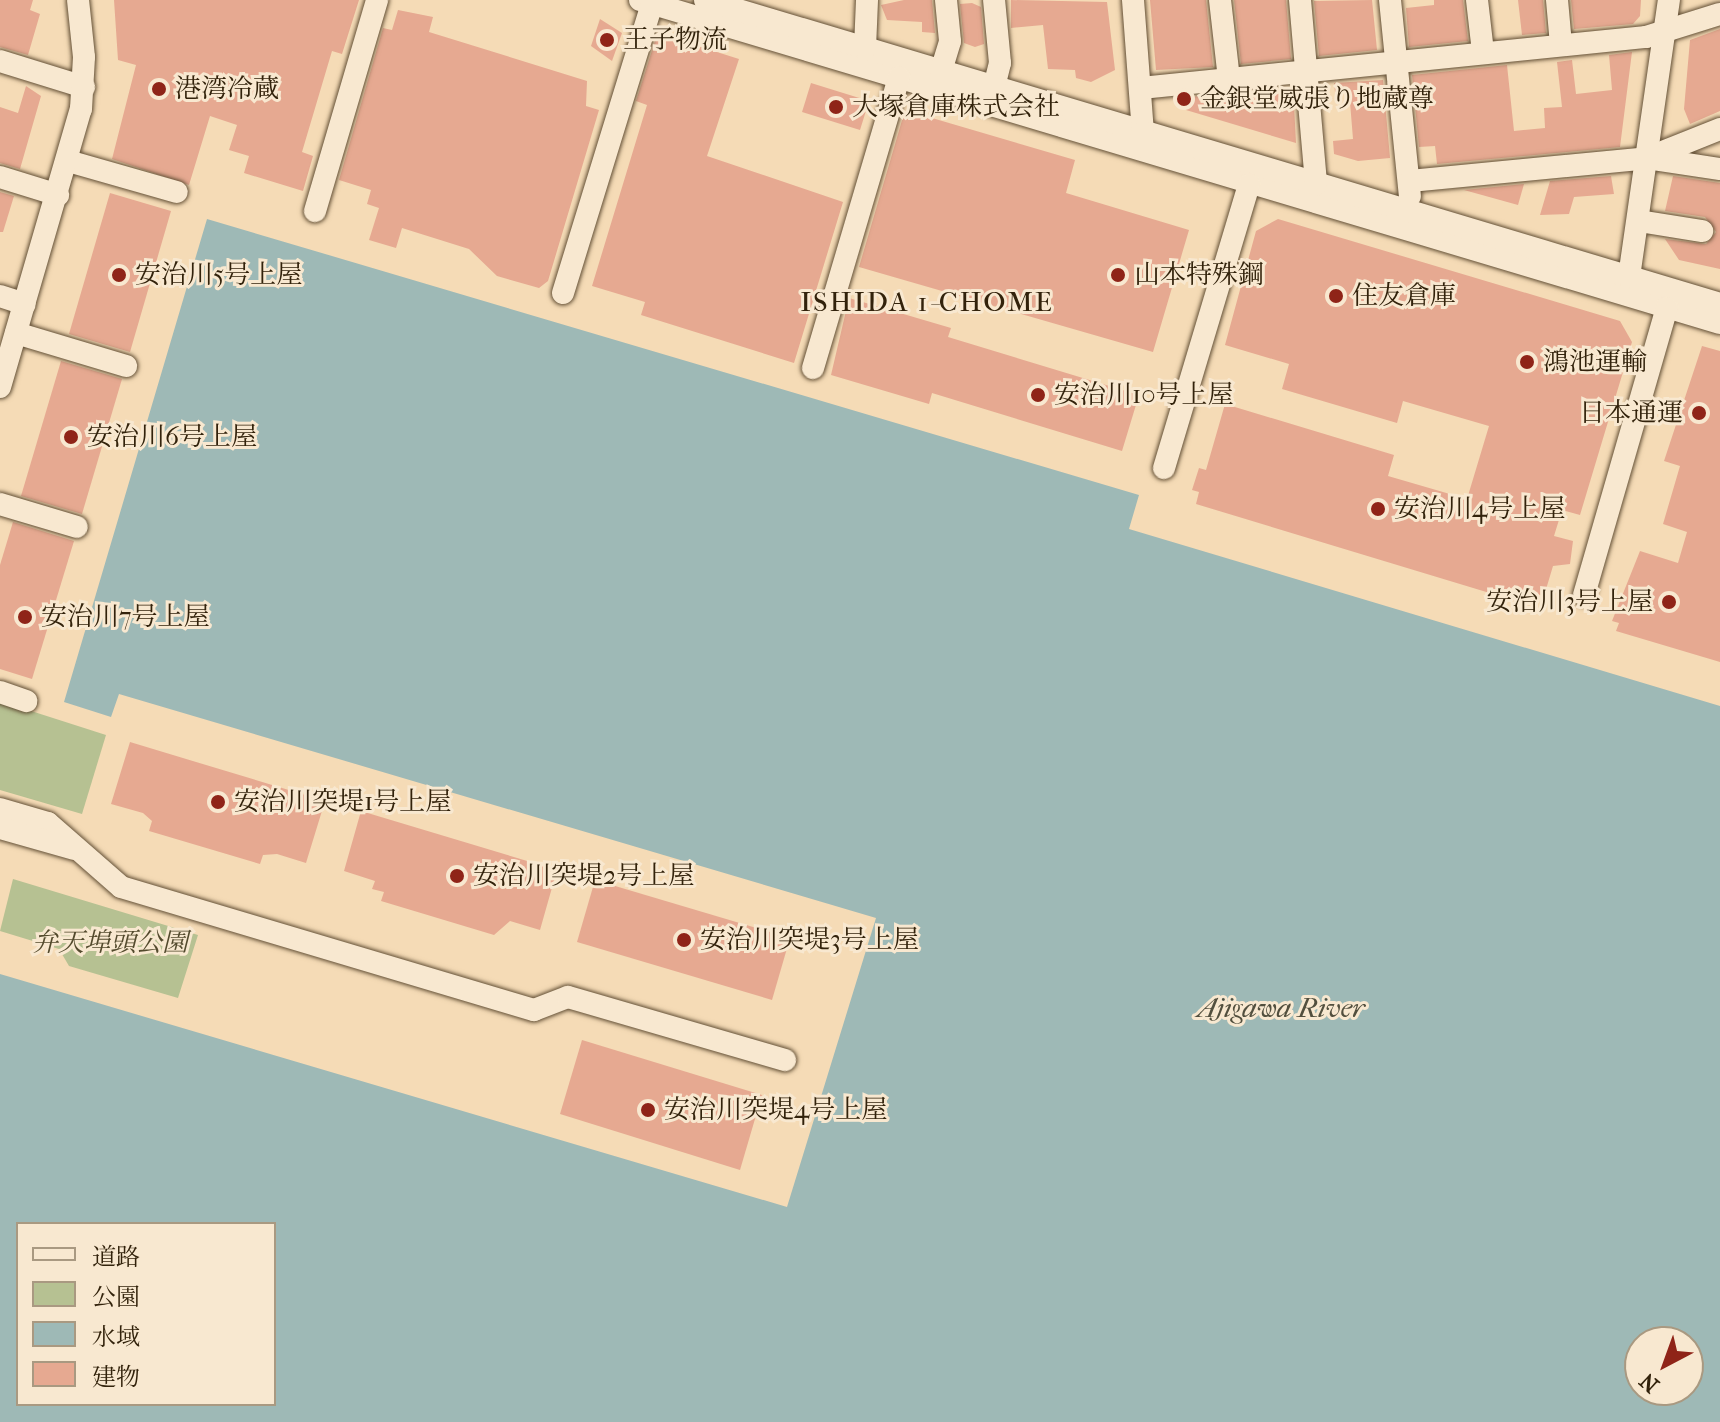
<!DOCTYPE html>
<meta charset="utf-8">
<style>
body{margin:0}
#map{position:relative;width:1720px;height:1422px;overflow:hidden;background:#f5dbb6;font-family:"IM FELL French Canon","Noto Serif JP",serif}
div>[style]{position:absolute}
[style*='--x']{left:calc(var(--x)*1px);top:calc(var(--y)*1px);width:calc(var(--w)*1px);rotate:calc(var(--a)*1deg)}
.green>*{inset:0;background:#b6c192}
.water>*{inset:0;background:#9eb9b6}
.building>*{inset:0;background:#e6a991}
.roads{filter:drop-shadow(0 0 2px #635036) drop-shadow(0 0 2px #635036)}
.minor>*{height:22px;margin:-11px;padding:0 11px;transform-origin:11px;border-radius:11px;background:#f8e8d0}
.dots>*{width:22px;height:22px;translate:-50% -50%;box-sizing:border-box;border:4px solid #f8e8d0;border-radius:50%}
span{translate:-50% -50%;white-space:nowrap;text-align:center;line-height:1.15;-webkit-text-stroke:6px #f8e8d0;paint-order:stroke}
.poi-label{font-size:26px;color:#32220b}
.left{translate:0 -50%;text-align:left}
.right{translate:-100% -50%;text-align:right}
.park-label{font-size:26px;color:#534a2d;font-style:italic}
.neighbourhood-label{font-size:28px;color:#32220b;letter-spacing:2px}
.water-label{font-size:28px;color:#524f3e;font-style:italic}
.legend{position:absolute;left:16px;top:1222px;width:260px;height:184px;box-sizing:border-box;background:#f8e8d0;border:2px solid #a99981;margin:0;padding:10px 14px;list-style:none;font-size:24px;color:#32220b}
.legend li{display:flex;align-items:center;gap:16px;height:40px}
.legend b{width:40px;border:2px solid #a99981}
.north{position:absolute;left:1624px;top:1326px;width:80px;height:80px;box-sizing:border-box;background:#f8e8d0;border:2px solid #a99981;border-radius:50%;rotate:221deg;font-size:22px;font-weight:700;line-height:32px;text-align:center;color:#32220b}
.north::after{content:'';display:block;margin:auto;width:28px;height:36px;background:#8f2418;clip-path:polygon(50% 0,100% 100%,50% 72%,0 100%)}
</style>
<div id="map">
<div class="green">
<div style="clip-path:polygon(0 701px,106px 735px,82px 814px,0 790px)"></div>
<div style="clip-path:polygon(13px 879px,198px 935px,178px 998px,69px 966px,59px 949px,0 931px)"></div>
</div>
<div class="water">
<div style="clip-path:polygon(evenodd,207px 219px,1139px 495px,1129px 529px,1720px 706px,1720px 1422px,0 1422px,0 974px,787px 1207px,876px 918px,119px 694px,111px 717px,64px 702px,207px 219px,18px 1224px,274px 1224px,274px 1404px,18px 1404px,18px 1224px,207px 219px,1640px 1342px,1688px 1342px,1688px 1390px,1640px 1390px,1640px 1342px)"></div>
</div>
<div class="building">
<div style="clip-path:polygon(0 0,33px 0,30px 10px,40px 14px,28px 55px,0 47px)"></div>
<div style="clip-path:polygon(114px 0,359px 0,342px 54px,332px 51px,302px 152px,313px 156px,303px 191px,244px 173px,249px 156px,229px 150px,237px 125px,210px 116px,189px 185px,112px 159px,136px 65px,118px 60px)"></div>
<div style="clip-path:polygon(904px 0,932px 0,935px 33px,922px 32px,922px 22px,887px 20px,881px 5px)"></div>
<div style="clip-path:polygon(1011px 0,1107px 2px,1115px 70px,1091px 82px,1076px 78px,1075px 70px,1048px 69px,1043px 25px,1011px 28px)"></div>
<div style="clip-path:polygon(1150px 0,1206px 0,1213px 67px,1156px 70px)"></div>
<div style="clip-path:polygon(1234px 0,1286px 0,1291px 59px,1241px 64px)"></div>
<div style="clip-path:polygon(1372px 0,1377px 50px,1319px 56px,1314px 1px)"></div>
<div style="clip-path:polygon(1434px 0,1463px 0,1468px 41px,1409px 47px,1406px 8px,1434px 5px)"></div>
<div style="clip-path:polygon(1518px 0,1543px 0,1546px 33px,1522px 35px)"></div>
<div style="clip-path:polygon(1571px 0,1641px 0,1640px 16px,1633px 24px,1574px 29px)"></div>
<div style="clip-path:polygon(972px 3px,981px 7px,984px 44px,975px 47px,964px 43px,960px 4px)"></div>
<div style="clip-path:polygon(398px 10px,433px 17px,429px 32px,587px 81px,586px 106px,599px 110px,548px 281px,539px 288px,497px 276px,469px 249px,402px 228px,396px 248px,369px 240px,379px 208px,367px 204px,371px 190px,339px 180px,383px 28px,392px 30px)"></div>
<div style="clip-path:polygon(600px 19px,622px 33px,612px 61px,591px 46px)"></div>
<div style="clip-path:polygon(1720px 29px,1720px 111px,1690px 124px,1684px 109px,1690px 40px)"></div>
<div style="clip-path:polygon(663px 35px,739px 59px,707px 156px,843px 202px,794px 363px,641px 315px,645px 302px,592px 286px,647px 105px,636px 101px,655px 41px)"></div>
<div style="clip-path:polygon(1632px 52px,1620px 147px,1437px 164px,1435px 146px,1419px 147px,1412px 75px,1507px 65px,1514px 131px,1545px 128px,1544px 108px,1562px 107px,1557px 62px,1572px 60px,1576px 94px,1612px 90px,1609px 55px)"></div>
<div style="clip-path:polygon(1383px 80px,1390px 158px,1358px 161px,1334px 154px,1333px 141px,1353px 139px,1349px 90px,1335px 92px,1334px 83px)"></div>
<div style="clip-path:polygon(811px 83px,869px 101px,860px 130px,802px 112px)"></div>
<div style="clip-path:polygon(26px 86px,41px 96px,20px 169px,0 163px,0 107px,18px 113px)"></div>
<div style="clip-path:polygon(1293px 87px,1296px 143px,1186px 110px,1190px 97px)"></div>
<div style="clip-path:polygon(915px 113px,1075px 160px,1066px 193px,1189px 230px,1153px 352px,859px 267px,903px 117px)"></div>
<div style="clip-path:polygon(1611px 176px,1614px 194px,1574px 197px,1569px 214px,1540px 215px,1550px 181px)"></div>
<div style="clip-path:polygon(1673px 176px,1720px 183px,1720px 269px,1679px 260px,1665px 239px,1706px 244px,1716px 232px,1705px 217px,1665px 211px)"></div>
<div style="clip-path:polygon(1524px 184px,1518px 205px,1464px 190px)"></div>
<div style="clip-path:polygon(0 192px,14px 196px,3px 232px,0 232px)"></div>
<div style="clip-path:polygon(110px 193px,171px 211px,130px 352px,69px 334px)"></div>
<div style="clip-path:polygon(1278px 219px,1620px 321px,1632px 342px,1580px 515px,1562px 510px,1554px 536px,1573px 541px,1570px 564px,1553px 566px,1544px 596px,1537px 594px,1533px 606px,1196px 504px,1199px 492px,1192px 490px,1199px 468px,1206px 470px,1225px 404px,1394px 455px,1388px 476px,1467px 499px,1489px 426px,1403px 401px,1397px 423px,1282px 389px,1289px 364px,1225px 345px,1256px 231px)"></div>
<div style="clip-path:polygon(849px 298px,951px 328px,948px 337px,1139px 395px,1122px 451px,932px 393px,929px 404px,831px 375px)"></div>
<div style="clip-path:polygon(1702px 346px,1720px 351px,1720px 662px,1616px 631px,1619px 623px,1612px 621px,1640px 551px,1678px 563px,1687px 532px,1663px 524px,1680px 466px,1664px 461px)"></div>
<div style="clip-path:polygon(61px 361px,122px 379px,82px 514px,21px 496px)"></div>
<div style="clip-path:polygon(13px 522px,74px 541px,32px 679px,0 669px,0 565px)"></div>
<div style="clip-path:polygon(130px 742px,325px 801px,306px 863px,277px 854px,263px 855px,260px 864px,149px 831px,152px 821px,143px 813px,111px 804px)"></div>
<div style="clip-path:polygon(361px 811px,557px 870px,540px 930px,510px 921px,494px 935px,381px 901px,384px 892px,372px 889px,375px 881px,344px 871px)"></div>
<div style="clip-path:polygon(595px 880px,790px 938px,772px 1000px,577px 942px)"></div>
<div style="clip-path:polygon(582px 1040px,762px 1095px,740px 1170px,560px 1114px)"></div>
</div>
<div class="roads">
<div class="minor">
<div style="--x:640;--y:0;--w:1127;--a:16.65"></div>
<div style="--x:705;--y:0;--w:1060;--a:16.67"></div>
<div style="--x:1133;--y:0;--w:132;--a:85.7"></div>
<div style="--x:1143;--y:132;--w:15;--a:106"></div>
<div style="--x:1220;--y:0;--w:80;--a:83.5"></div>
<div style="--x:1300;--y:0;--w:185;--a:85"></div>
<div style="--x:1390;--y:0;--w:197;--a:84.2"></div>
<div style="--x:1477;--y:0;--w:52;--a:83.4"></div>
<div style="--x:1557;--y:0;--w:45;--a:84.9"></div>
<div style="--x:865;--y:48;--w:48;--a:-87.6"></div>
<div style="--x:0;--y:61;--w:88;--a:17.2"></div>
<div style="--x:941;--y:71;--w:31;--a:-73"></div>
<div style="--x:950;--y:41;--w:41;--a:-95.6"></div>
<div style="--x:994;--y:87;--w:25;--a:-76"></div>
<div style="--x:1000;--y:63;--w:63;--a:-95.4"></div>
<div style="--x:1141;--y:88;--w:508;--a:-5.77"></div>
<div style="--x:1646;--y:37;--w:77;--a:-17.3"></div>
<div style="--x:1650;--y:157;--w:75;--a:-21.8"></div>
<div style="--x:68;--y:161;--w:113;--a:15.9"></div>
<div style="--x:0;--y:177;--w:61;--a:17.2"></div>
<div style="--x:1410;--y:181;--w:238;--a:-5.5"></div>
<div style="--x:1647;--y:158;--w:74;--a:8.6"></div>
<div style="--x:315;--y:211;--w:220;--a:-73.6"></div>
<div style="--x:1639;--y:221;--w:64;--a:9"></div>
<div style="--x:1629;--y:277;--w:280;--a:-81.8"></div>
<div style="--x:563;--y:293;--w:303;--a:-72.9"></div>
<div style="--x:0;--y:296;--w:26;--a:18"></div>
<div style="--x:16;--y:333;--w:115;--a:16.7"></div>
<div style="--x:813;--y:368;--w:303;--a:-73.5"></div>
<div style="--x:0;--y:387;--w:290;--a:-73.8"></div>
<div style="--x:81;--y:109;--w:52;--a:-86.7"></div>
<div style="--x:84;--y:57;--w:57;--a:-96"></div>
<div style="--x:1164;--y:468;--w:296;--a:-73.3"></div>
<div style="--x:0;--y:504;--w:80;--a:16.6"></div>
<div style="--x:1584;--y:595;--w:299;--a:-73.9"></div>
<div style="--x:0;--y:692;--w:28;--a:19"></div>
<div style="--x:0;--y:809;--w:50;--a:16.3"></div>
<div style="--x:48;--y:823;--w:97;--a:41.2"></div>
<div style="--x:121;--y:887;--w:431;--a:16.6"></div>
<div style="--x:534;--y:1010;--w:36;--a:-21"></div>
<div style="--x:568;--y:997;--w:226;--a:16.2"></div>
<div style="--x:0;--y:828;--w:77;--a:15.8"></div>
</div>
</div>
<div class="dots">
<div style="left:607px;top:40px;background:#8f2418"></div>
<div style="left:159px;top:89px;background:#8f2418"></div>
<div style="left:1184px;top:99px;background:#8f2418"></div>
<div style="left:836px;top:107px;background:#8f2418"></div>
<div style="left:119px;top:275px;background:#8f2418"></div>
<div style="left:1118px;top:275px;background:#8f2418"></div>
<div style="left:1336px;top:296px;background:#8f2418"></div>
<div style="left:1527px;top:362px;background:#8f2418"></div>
<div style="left:1038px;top:395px;background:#8f2418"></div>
<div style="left:1699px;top:413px;background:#8f2418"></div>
<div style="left:71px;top:437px;background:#8f2418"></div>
<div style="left:1378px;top:509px;background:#8f2418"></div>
<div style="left:1669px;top:602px;background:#8f2418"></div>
<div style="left:25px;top:617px;background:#8f2418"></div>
<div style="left:218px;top:802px;background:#8f2418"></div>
<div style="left:457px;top:876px;background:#8f2418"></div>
<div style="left:684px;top:940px;background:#8f2418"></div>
<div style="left:648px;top:1110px;background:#8f2418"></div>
</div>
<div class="poi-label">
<span class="left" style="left:623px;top:40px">王子物流</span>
<span class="left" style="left:175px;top:89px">港湾冷蔵</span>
<span class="left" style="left:1200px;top:99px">金銀堂威張り地蔵尊</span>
<span class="left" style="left:852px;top:107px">大塚倉庫株式会社</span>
<span class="left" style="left:135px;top:275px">安治川5号上屋</span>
<span class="left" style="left:1134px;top:275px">山本特殊鋼</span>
<span class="left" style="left:1352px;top:296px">住友倉庫</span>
<span class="left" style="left:1543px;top:362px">鴻池運輸</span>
<span class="left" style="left:1054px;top:395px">安治川10号上屋</span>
<span class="right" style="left:1683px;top:413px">日本通運</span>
<span class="left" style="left:87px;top:437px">安治川6号上屋</span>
<span class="left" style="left:1394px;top:509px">安治川4号上屋</span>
<span class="right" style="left:1653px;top:602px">安治川3号上屋</span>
<span class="left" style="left:41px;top:617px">安治川7号上屋</span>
<span class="left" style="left:234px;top:802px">安治川突堤1号上屋</span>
<span class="left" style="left:473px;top:876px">安治川突堤2号上屋</span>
<span class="left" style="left:700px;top:940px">安治川突堤3号上屋</span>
<span class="left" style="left:664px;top:1110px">安治川突堤4号上屋</span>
</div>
<div class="park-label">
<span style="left:110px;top:943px">弁天埠頭公園</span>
</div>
<div class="neighbourhood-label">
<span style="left:927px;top:302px">ISHIDA 1-CHOME</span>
</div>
<div class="water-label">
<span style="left:1281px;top:1008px">Ajigawa River</span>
</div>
<ul class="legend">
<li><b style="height:10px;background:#f8e8d0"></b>道路</li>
<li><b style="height:22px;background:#b6c192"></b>公園</li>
<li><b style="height:22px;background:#9eb9b6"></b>水域</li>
<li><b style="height:22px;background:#e6a991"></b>建物</li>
</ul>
<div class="north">N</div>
</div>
